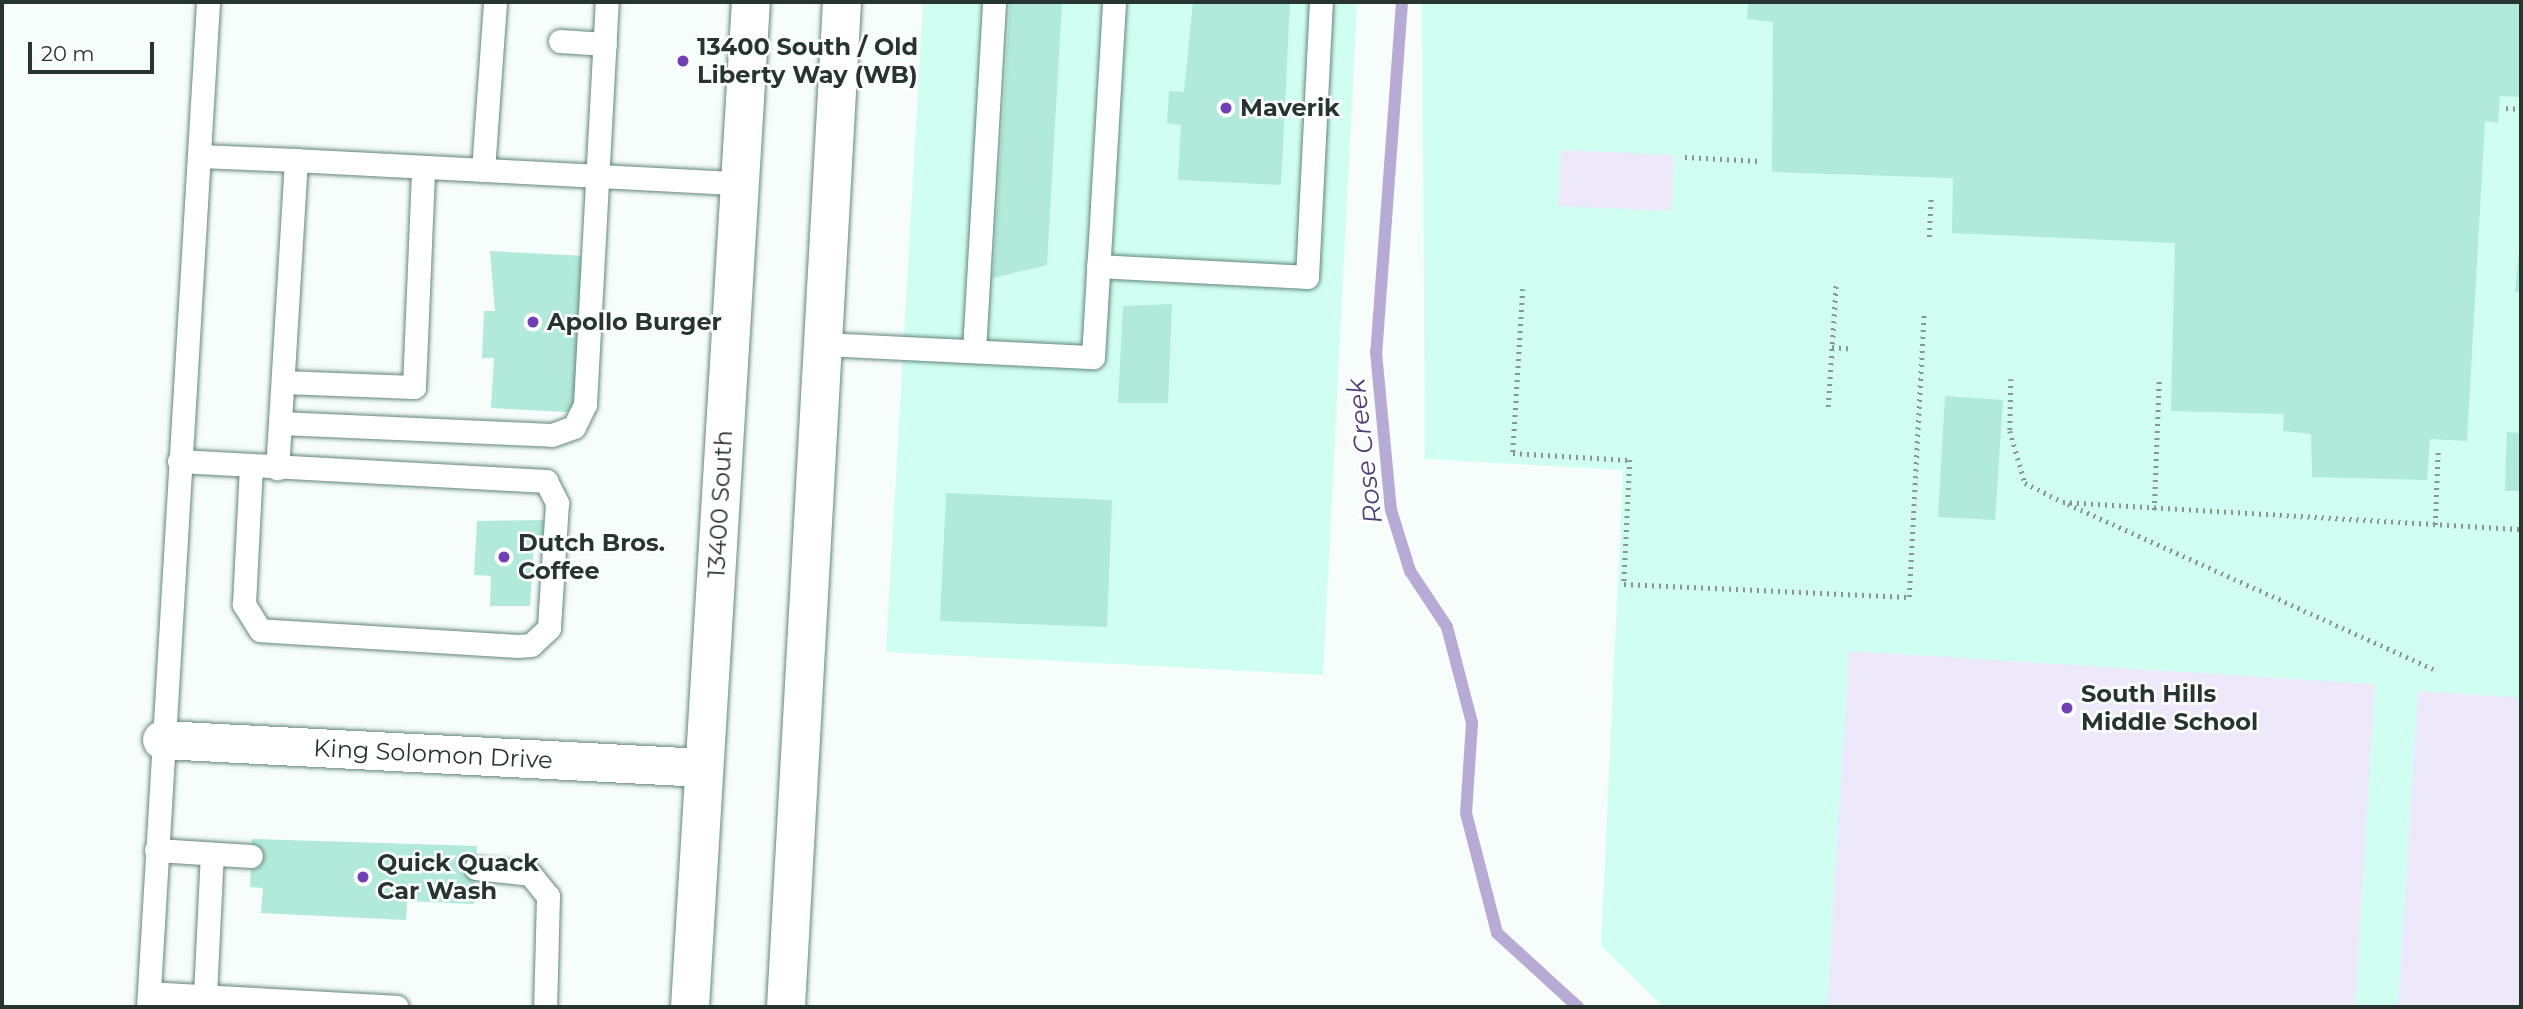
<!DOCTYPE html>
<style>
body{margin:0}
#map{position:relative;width:2523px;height:1009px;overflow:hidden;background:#f6fdfb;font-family:Montserrat,sans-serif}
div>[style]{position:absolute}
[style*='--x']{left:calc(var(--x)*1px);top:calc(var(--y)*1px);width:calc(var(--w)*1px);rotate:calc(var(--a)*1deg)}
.built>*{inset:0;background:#d0fef1}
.green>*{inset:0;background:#eee9fa}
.stream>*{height:12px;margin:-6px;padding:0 6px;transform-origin:6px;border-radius:6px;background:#b7abd5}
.building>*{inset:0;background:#b1e9da}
.path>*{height:4.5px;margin-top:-2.25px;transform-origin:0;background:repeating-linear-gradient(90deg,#8a9591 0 2px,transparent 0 7px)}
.roads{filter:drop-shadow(0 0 2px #63857c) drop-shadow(0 0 2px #63857c)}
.service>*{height:23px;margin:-11.5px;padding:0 11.5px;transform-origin:11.5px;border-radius:11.5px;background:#fff}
.minor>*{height:38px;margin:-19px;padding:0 19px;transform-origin:19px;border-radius:19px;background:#fff}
.primary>*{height:38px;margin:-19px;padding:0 19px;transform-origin:19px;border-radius:19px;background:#fff}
.dots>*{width:19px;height:19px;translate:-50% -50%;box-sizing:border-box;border:4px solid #fff;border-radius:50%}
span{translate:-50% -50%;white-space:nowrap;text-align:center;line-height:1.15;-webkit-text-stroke:5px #fff;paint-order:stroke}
.poi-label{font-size:24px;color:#273531;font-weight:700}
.left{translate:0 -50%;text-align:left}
.street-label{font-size:24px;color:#273531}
.water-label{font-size:26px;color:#513d74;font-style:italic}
.frame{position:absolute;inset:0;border:4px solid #273531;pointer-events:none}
.scale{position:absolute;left:28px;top:42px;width:126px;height:32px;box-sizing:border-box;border:4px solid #273531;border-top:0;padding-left:9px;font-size:21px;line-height:24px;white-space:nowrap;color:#273531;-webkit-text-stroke:5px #fff;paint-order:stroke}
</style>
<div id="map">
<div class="built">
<div style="clip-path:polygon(923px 2px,1357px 2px,1323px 675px,886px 652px)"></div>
<div style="clip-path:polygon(1422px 2px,2521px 2px,2521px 1007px,1664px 1007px,1601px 946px,1623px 470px,1425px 459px)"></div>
</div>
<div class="green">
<div style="clip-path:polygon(1561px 150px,1674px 155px,1672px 211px,1558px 206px)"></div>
<div style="clip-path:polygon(1849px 651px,2375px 684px,2355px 1007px,1827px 1007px)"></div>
<div style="clip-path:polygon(2418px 691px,2521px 698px,2521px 1007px,2398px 1007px)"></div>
</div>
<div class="stream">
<div style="--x:1402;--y:2;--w:351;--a:94.2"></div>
<div style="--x:1376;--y:352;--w:159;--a:84.6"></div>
<div style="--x:1391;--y:510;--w:64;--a:72.7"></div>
<div style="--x:1410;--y:571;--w:67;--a:56.5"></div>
<div style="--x:1447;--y:627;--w:99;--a:75.4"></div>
<div style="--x:1472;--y:723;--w:90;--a:93.8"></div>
<div style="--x:1466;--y:813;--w:124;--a:75.5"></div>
<div style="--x:1497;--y:933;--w:110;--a:42.4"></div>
</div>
<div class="building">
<div style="clip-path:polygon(1010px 2px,1062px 2px,1047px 265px,993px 278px)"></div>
<div style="clip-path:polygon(1193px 2px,1290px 2px,1281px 185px,1178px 180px,1181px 125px,1167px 123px,1169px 91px,1184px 92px)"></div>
<div style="clip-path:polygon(1748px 2px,2521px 2px,2521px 97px,2500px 96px,2498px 123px,2485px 121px,2467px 441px,2430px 439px,2427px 480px,2312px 477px,2311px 434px,2283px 431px,2284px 414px,2171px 411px,2175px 243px,1952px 233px,1953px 178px,1772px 172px,1773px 22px,1747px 19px)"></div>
<div style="clip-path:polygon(2521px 233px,2521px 292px,2515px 292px)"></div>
<div style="clip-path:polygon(490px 251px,586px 256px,576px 403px,567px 412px,491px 408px,494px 358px,482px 358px,484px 311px,495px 311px)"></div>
<div style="clip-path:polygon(1172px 304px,1168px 403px,1118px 403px,1123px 306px)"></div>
<div style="clip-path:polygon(1945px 396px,2003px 400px,1995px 520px,1938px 517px)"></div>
<div style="clip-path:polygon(2507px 432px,2521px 433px,2521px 491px,2505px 491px)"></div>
<div style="clip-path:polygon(946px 493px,1112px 500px,1107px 627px,940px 621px)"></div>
<div style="clip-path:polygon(544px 520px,543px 539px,534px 539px,530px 606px,490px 606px,491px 576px,474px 575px,477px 521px)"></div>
<div style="clip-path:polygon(252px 839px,477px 846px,474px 904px,407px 901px,406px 920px,261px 913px,263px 888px,250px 887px)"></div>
</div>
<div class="path">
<div style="--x:2506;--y:108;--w:15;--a:4"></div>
<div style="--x:1685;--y:157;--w:76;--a:3"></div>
<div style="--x:1929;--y:237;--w:40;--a:-87.1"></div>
<div style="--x:1523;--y:289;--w:164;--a:93.5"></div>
<div style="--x:1513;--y:453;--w:117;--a:3.4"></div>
<div style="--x:1630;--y:460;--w:124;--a:92.8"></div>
<div style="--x:1624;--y:584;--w:285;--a:2.6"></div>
<div style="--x:1909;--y:597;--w:286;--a:-87"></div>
<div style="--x:1832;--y:347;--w:21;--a:5"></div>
<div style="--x:2011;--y:379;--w:52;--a:91.1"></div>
<div style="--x:2010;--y:431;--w:54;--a:73.9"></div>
<div style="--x:2025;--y:483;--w:42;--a:26.6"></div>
<div style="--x:2063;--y:502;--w:459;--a:3.4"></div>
<div style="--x:1828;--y:407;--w:123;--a:-86.3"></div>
<div style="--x:2068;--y:504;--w:401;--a:24.3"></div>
<div style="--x:2154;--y:510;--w:129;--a:-87.8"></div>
<div style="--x:2435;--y:525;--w:76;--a:-87.7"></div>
</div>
<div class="roads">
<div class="service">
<div style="--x:560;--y:41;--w:45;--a:3.8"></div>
<div style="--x:199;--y:156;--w:97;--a:2.4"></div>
<div style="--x:296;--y:160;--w:309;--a:93.5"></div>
<div style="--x:296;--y:160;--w:445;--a:3"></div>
<div style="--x:483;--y:170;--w:168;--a:-85.9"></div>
<div style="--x:1098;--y:266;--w:209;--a:3"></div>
<div style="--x:1307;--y:277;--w:275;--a:-87.1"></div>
<div style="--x:824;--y:344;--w:269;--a:2.8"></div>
<div style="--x:1093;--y:357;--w:356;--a:-86.6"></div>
<div style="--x:974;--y:351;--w:350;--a:-86.7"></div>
<div style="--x:283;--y:382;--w:131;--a:2.2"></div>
<div style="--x:414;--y:387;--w:219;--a:-87.6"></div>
<div style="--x:280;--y:423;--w:272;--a:2.5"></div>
<div style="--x:552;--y:435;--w:23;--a:-20"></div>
<div style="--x:574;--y:427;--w:25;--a:-64"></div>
<div style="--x:585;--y:404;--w:403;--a:-86.9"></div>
<div style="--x:179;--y:461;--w:368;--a:3.1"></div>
<div style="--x:546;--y:481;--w:25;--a:63"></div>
<div style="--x:557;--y:503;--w:125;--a:93.7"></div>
<div style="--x:549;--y:628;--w:25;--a:137"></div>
<div style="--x:531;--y:645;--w:13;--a:176"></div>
<div style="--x:518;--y:646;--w:258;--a:-176.5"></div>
<div style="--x:260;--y:630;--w:31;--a:-122"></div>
<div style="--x:244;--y:604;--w:138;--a:-87.1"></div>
<div style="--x:156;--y:850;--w:95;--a:3.6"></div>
<div style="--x:476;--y:868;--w:54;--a:6.3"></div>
<div style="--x:530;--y:874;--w:28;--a:51"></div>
<div style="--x:548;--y:896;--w:111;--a:91.5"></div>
<div style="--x:149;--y:993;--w:248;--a:3.2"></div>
<div style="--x:205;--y:995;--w:141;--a:-87.2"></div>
<div style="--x:148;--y:1007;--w:1007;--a:-86.58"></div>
</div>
<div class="minor">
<div style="--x:162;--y:740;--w:543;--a:2.96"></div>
</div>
<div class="primary">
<div style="--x:690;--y:1007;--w:1007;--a:-86.53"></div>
<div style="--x:786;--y:1007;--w:1007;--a:-86.81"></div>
</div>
</div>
<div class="dots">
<div style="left:683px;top:61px;background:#7140b7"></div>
<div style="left:1226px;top:108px;background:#7140b7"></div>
<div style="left:533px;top:322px;background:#7140b7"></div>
<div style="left:504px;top:557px;background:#7140b7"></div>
<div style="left:2067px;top:708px;background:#7140b7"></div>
<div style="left:363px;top:877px;background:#7140b7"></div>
</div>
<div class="poi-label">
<span class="left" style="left:697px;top:61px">13400 South / Old<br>Liberty Way (WB)</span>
<span class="left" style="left:1240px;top:108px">Maverik</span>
<span class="left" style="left:547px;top:322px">Apollo Burger</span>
<span class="left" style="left:518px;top:557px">Dutch Bros.<br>Coffee</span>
<span class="left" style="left:2081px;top:708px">South Hills<br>Middle School</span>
<span class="left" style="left:377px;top:877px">Quick Quack<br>Car Wash</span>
</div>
<div class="street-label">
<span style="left:720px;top:504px;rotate:-87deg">13400 South</span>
<span style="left:433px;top:754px;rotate:3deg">King Solomon Drive</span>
</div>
<div class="water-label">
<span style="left:1365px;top:451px;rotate:-97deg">Rose Creek</span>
</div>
<div class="frame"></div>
<div class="scale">20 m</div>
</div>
